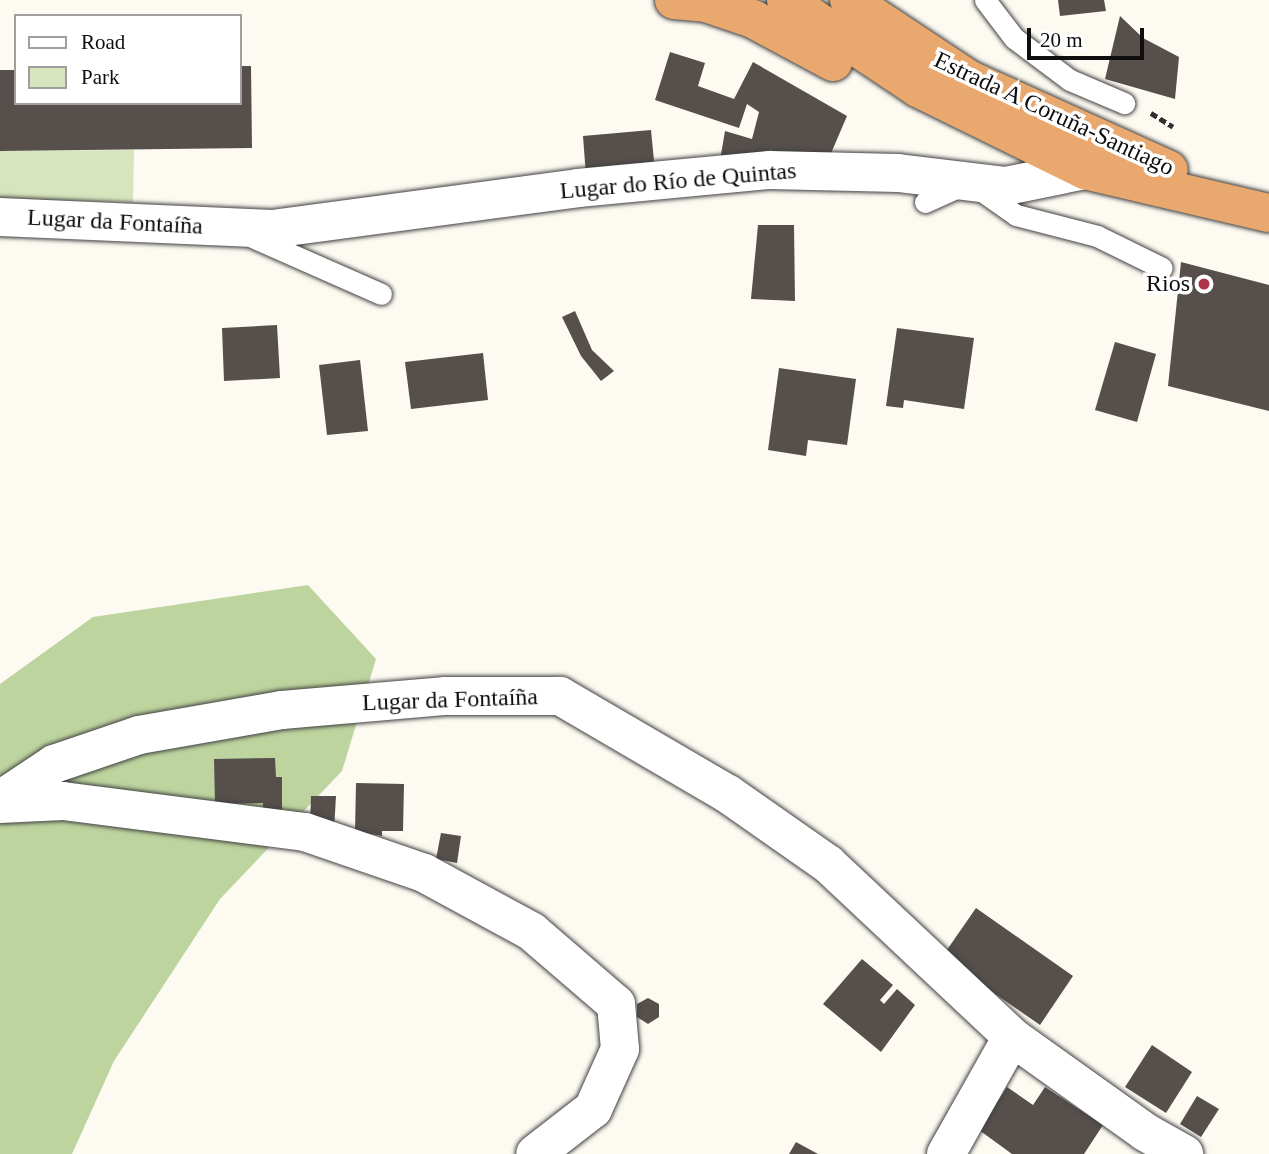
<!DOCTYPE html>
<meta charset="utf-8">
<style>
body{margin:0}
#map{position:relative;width:1269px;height:1154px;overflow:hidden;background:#fdfaf2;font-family:"Times New Roman",serif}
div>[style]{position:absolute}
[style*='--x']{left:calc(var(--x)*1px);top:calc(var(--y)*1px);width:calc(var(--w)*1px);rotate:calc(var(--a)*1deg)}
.green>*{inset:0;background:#d7e5be}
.forest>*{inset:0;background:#bdd49f}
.building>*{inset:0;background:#564f4c}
.path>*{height:4.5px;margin-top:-2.25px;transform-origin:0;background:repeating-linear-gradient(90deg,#303030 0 7px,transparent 0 10.5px)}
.roads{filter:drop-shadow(0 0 2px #414141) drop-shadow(0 0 2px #414141)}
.service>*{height:21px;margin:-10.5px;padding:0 10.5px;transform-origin:10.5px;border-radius:10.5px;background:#fff}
.minor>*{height:38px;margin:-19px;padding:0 19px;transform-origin:19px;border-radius:19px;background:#fff}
.trunk>*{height:38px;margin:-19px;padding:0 19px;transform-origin:19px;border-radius:19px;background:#e8a86e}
.dots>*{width:19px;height:19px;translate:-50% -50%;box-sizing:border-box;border:4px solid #fff;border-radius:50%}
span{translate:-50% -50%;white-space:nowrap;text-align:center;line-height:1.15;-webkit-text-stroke:7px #fff;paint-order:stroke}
.street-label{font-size:24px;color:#0e0e0e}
.poi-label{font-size:24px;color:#0e0e0e}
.right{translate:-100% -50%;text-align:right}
.legend{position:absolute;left:14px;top:14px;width:228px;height:91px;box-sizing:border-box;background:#fff;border:2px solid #9f9f9f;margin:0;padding:9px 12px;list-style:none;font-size:21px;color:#0e0e0e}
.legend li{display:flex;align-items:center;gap:14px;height:35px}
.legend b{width:35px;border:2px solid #9f9f9f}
.scale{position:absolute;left:1027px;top:28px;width:117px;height:32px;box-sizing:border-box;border:4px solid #0e0e0e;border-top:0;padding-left:9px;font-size:21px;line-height:24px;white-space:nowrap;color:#0e0e0e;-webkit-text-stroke:5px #fff;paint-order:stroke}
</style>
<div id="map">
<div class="green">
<div style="clip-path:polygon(134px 150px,133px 202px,0 199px,0 151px)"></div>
</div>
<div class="forest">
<div style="clip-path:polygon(308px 585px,376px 659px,342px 771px,220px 899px,114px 1061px,72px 1154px,0 1154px,0 684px,93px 617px)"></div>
</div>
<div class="building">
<div style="clip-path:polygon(1058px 0,1104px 0,1106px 11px,1060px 16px)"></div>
<div style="clip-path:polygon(1120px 16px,1143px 38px,1179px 57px,1175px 99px,1105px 79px)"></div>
<div style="clip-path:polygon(670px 52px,705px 63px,698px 86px,734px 99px,753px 62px,847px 116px,829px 158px,720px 160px,725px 131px,752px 139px,759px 112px,747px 104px,739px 128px,655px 100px)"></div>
<div style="clip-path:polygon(240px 66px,251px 66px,252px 148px,0 151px,0 70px,16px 70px,16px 103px,240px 103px)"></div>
<div style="clip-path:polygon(651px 130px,655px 171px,586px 176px,583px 136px)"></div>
<div style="clip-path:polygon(758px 225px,794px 225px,795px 301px,751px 299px)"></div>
<div style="clip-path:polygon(1181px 262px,1269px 285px,1269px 411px,1168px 386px)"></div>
<div style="clip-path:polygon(575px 311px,592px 350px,614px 371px,601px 381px,581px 356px,562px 317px)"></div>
<div style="clip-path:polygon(277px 325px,280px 378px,224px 381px,222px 328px)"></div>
<div style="clip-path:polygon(897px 328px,974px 338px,964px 409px,904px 400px,903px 408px,886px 406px)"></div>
<div style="clip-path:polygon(1115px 342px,1156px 354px,1137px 422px,1095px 410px)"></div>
<div style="clip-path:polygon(483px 353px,488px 400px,411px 409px,405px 362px)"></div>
<div style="clip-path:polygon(360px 360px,368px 431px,327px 435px,319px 365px)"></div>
<div style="clip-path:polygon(779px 368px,856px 379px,847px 445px,808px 440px,806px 456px,768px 450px)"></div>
<div style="clip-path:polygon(275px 758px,276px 777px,282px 777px,282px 814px,263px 814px,263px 803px,215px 804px,214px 759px)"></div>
<div style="clip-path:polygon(356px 783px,404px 784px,403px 831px,382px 831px,382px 836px,355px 831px)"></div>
<div style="clip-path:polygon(311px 796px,336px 796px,334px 830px,310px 827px)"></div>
<div style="clip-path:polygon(441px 833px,461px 836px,457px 863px,436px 859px)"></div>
<div style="clip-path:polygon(976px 908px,1073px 976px,1040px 1025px,942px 957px)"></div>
<div style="clip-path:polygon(862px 959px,893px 985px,880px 1000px,884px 1004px,897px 989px,915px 1005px,881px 1052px,823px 1004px)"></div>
<div style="clip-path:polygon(648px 998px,659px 1004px,659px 1017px,648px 1024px,637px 1017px,637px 1004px)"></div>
<div style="clip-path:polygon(1152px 1045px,1192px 1072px,1166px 1113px,1125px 1087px)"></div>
<div style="clip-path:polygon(1007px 1087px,1033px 1105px,1045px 1087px,1103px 1125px,1084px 1154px,1012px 1154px,979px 1130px)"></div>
<div style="clip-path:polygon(1197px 1096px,1219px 1109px,1201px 1137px,1180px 1124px)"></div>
<div style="clip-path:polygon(796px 1142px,818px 1154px,789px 1154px)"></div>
</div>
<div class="path">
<div style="--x:1151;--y:113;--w:26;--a:32"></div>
</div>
<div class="roads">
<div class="service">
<div style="--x:985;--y:0;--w:48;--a:52.7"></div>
<div style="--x:1014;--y:38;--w:70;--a:36.9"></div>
<div style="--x:1070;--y:80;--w:59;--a:23.1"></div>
<div style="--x:925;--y:202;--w:48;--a:-24.4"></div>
<div style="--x:969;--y:182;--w:57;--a:35.1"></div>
<div style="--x:1016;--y:215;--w:84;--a:14.5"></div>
<div style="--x:1097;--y:236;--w:72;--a:26.2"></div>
<div style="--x:252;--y:237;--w:141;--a:23.8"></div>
</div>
<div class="minor">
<div style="--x:0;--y:217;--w:272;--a:2.5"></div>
<div style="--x:272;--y:229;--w:309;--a:-7.6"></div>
<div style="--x:578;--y:188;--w:193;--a:-5.4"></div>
<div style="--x:770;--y:170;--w:128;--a:1.3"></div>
<div style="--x:898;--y:173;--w:109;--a:6.9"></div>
<div style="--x:1006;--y:186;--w:81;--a:-11.4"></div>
<div style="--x:0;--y:800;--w:65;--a:-33.7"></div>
<div style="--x:54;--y:764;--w:90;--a:-18.8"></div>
<div style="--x:139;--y:735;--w:145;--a:-9.9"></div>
<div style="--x:282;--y:710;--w:165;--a:-4.9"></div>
<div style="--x:446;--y:696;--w:114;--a:0"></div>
<div style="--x:560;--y:696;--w:194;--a:30.3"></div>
<div style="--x:728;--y:794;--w:122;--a:35"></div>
<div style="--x:828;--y:864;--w:253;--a:43.2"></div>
<div style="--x:1012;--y:1037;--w:163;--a:35.5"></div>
<div style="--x:1145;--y:1132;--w:45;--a:29.4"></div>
<div style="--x:0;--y:804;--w:63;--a:-2.7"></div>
<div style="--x:63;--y:801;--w:244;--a:7.3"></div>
<div style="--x:305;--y:832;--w:126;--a:19"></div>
<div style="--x:424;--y:873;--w:122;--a:28.5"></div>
<div style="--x:531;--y:931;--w:112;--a:40.7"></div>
<div style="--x:616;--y:1004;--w:45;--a:84.9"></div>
<div style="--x:620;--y:1049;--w:66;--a:114.2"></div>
<div style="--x:593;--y:1109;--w:73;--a:142.2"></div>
<div style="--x:946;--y:1154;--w:134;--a:-60.6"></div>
</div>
<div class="trunk">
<div style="--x:674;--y:0;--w:32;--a:5"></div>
<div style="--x:706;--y:3;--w:50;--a:18.8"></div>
<div style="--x:753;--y:19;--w:91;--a:28.3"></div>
<div style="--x:786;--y:0;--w:159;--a:33.7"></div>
<div style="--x:918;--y:88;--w:186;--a:26.2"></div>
<div style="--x:1085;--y:170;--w:189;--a:13.2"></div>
<div style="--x:849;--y:0;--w:145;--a:33.5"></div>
<div style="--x:970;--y:80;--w:218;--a:24.3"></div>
</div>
</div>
<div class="dots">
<div style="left:1204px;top:284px;background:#b0354a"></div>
</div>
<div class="street-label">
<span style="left:1054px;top:114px;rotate:25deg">Estrada A Coruña-Santiago</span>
<span style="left:678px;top:181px;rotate:-5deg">Lugar do Río de Quintas</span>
<span style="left:115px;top:222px;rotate:3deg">Lugar da Fontaíña</span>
<span style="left:450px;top:700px;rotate:-2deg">Lugar da Fontaíña</span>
</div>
<div class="poi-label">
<span class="right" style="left:1190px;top:284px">Rios</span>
</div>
<ul class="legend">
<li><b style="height:9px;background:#fff"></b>Road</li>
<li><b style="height:19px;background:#d7e5be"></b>Park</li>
</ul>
<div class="scale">20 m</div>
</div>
